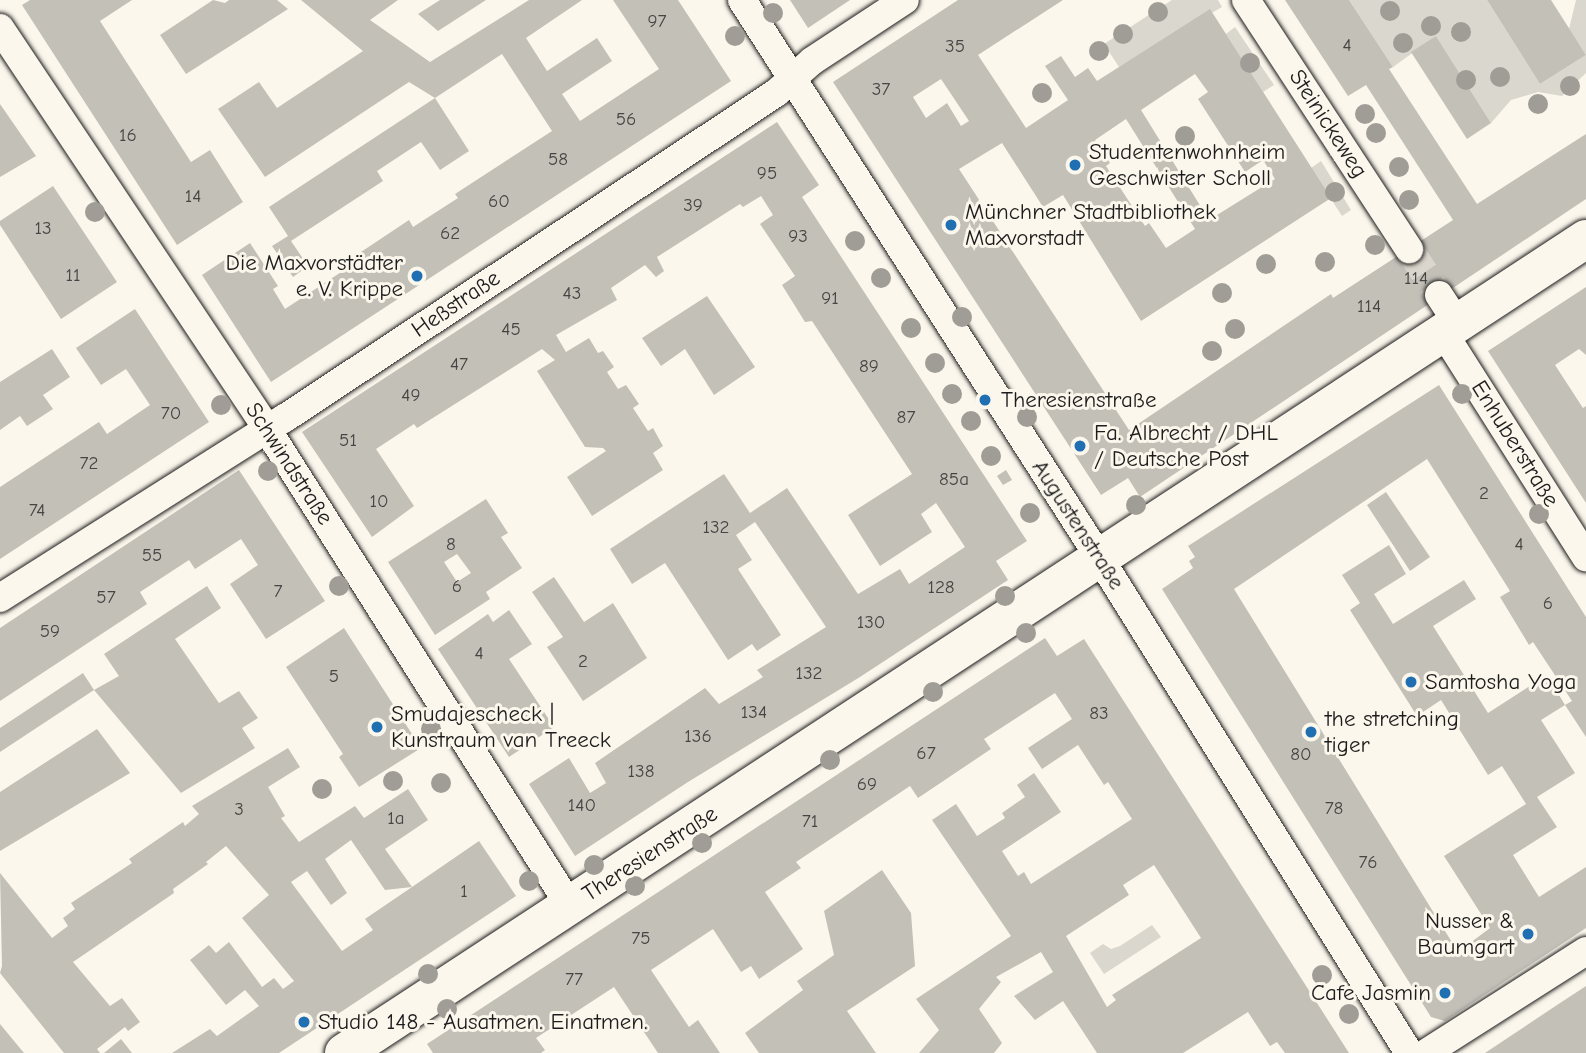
<!DOCTYPE html>
<meta charset="utf-8">
<style>
body{margin:0}
#map{position:relative;width:1586px;height:1053px;overflow:hidden;background:#fbf7ec;font-family:"Comic Neue",sans-serif}
div>[style]{position:absolute}
[style*='--x']{left:calc(var(--x)*1px);top:calc(var(--y)*1px);width:calc(var(--w)*1px);rotate:calc(var(--a)*1deg)}
.green>*{inset:0;background:#dad7ce}
.building>*{inset:0;background:#c3c0b8}
.minor-tunnel>*{height:28px;margin-top:-14px;transform-origin:0;background:repeating-linear-gradient(90deg,#dad6cd 0 28px,transparent 0 42px)}
.roads{filter:drop-shadow(0 0 2px #1c1c1c) drop-shadow(0 0 2px #1c1c1c)}
.minor>*{height:28px;margin:-14px;padding:0 14px;transform-origin:14px;border-radius:14px;background:#fbf7ec}
.secondary>*{height:38px;margin:-19px;padding:0 19px;transform-origin:19px;border-radius:19px;background:#fbf7ec}
.trees>*{width:20px;height:20px;margin:-10px;border-radius:50%;background:#a09d97}
.dots>*{width:19px;height:19px;translate:-50% -50%;box-sizing:border-box;border:4px solid #fbf7ec;border-radius:50%}
span{translate:-50% -50%;white-space:nowrap;text-align:center;line-height:1.15;-webkit-text-stroke:6px #fbf7ec;paint-order:stroke}
.number-label{font-size:19px;color:#464543}
.number-label span{-webkit-text-stroke-width:0}
.street-label{font-size:23px;color:#1c1c1c}
.poi-label{font-size:23px;color:#1c1c1c}
.left{translate:0 -50%;text-align:left}
.right{translate:-100% -50%;text-align:right}
</style>
<div id="map">
<div class="green">
<div style="clip-path:polygon(1172px 0,1218px 0,1222px 7px,1119px 67px,1104px 44px)"></div>
<div style="clip-path:polygon(1349px 0,1487px 0,1540px 84px,1586px 55px,1569px 29px,1576px 0,1586px 0,1586px 73px,1562px 96px,1538px 92px,1511px 100px,1491px 123px,1436px 36px,1393px 67px)"></div>
<div style="clip-path:polygon(1235px 27px,1274px 85px,1263px 92px,1226px 34px)"></div>
<div style="clip-path:polygon(1321px 161px,1351px 210px,1342px 216px,1311px 168px)"></div>
<div style="clip-path:polygon(1152px 925px,1161px 937px,1104px 974px,1090px 953px,1103px 944px,1111px 949px,1120px 946px)"></div>
</div>
<div class="building">
<div style="clip-path:polygon(30px 0,132px 0,100px 21px,191px 162px,210px 150px,243px 202px,177px 245px,22px 5px)"></div>
<div style="clip-path:polygon(213px 0,225px 3px,229px 0,277px 0,288px 9px,186px 74px,160px 35px)"></div>
<div style="clip-path:polygon(301px 0,398px 0,370px 20px,430px 62px,529px 0,582px 0,526px 38px,547px 71px,597px 38px,612px 61px,562px 94px,580px 121px,659px 69px,613px 0,678px 0,731px 81px,271px 382px,202px 275px,250px 243px,278px 286px,273px 289px,285px 309px,364px 257px,361px 252px,409px 220px,413px 227px,458px 198px,455px 194px,552px 131px,502px 54px,435px 98px,409px 82px,265px 177px,218px 109px,259px 82px,277px 108px,363px 51px)"></div>
<div style="clip-path:polygon(440px 0,486px 0,438px 31px,418px 14px)"></div>
<div style="clip-path:polygon(790px 0,850px 0,808px 28px)"></div>
<div style="clip-path:polygon(evenodd,958px 0,1063px 0,978px 55px,1026px 128px,1068px 100px,1045px 66px,1061px 56px,1075px 77px,1088px 68px,1097px 81px,1210px 9px,1331px 198px,1141px 321px,1063px 195px,1043px 207px,1002px 143px,959px 169px,1129px 430px,1331px 294px,1333px 298px,1453px 220px,1366px 85px,1348px 96px,1285px 0,1349px 0,1393px 67px,1389px 69px,1477px 204px,1586px 134px,1586px 199px,1140px 497px,1128px 478px,1101px 495px,833px 82px,958px 0,1195px 74px,1208px 92px,1198px 99px,1245px 172px,1263px 160px,1275px 179px,1209px 220px,1141px 110px,1195px 74px,958px 0,941px 79px,969px 121px,961px 126px,947px 103px,926px 118px,913px 97px,941px 79px,958px 0,1126px 119px,1195px 229px,1166px 248px,1149px 223px,1145px 226px,1106px 166px,1110px 163px,1095px 140px,1126px 119px)"></div>
<div style="clip-path:polygon(1487px 0,1551px 0,1586px 55px,1540px 84px)"></div>
<div style="clip-path:polygon(1436px 36px,1491px 123px,1467px 139px,1411px 52px)"></div>
<div style="clip-path:polygon(435px 98px,469px 151px,440px 170px,421px 142px,377px 171px,383px 181px,291px 241px,308px 266px,293px 277px,272px 246px,288px 236px,269px 207px)"></div>
<div style="clip-path:polygon(0 104px,36px 156px,0 177px)"></div>
<div style="clip-path:polygon(777px 122px,819px 185px,802px 197px,1027px 541px,996px 561px,1008px 580px,860px 677px,688px 782px,575px 856px,529px 784px,569px 758px,590px 793px,606px 783px,595px 763px,705px 688px,719px 704px,763px 677px,757px 670px,826px 627px,755px 522px,736px 535px,752px 560px,738px 569px,781px 635px,757px 651px,752px 644px,728px 660px,665px 563px,632px 584px,610px 549px,724px 474px,750px 513px,787px 488px,858px 594px,900px 569px,909px 584px,965px 547px,936px 503px,921px 514px,932px 532px,880px 566px,848px 515px,912px 474px,812px 321px,805px 322px,782px 285px,795px 276px,760px 224px,773px 215px,761px 196px,743px 207px,740px 204px,657px 257px,664px 271px,656px 277px,645px 265px,611px 288px,617px 300px,556px 335px,566px 352px,589px 338px,598px 353px,603px 351px,614px 367px,607px 372px,618px 389px,626px 385px,639px 404px,633px 408px,648px 431px,653px 428px,663px 446px,653px 453px,663px 470px,592px 516px,567px 477px,606px 451px,603px 448px,585px 447px,537px 371px,555px 360px,542px 349px,417px 428px,414px 424px,376px 449px,414px 506px,372px 537px,302px 432px)"></div>
<div style="clip-path:polygon(53px 186px,117px 282px,61px 319px,0 225px,0 221px)"></div>
<div style="clip-path:polygon(1586px 287px,1586px 355px,1579px 349px,1555px 365px,1583px 408px,1586px 406px,1586px 503px,1488px 351px)"></div>
<div style="clip-path:polygon(707px 296px,755px 367px,714px 395px,685px 349px,661px 366px,642px 338px)"></div>
<div style="clip-path:polygon(135px 309px,209px 422px,0 559px,0 487px,99px 422px,107px 434px,150px 405px,126px 369px,101px 385px,76px 348px)"></div>
<div style="clip-path:polygon(52px 349px,70px 377px,43px 395px,53px 409px,27px 426px,20px 416px,0 430px,0 382px)"></div>
<div style="clip-path:polygon(1439px 385px,1586px 617px,1586px 737px,1565px 705px,1572px 701px,1533px 642px,1529px 645px,1500px 597px,1510px 591px,1427px 459px,1234px 589px,1458px 952px,1490px 928px,1444px 856px,1526px 804px,1502px 766px,1488px 775px,1441px 700px,1417px 716px,1350px 610px,1360px 603px,1342px 575px,1389px 545px,1406px 574px,1374px 594px,1393px 624px,1464px 580px,1476px 599px,1433px 626px,1488px 713px,1547px 675px,1565px 705px,1541px 720px,1575px 773px,1537px 797px,1557px 827px,1513px 855px,1539px 897px,1586px 867px,1586px 928px,1445px 1021px,1431px 1017px,1162px 589px,1193px 568px,1189px 561px,1195px 557px,1188px 546px)"></div>
<div style="clip-path:polygon(239px 470px,325px 601px,266px 639px,230px 584px,258px 565px,241px 539px,195px 569px,189px 560px,140px 592px,147px 604px,0 701px,0 628px)"></div>
<div style="clip-path:polygon(1006px 470px,1012px 480px,1003px 485px,997px 476px)"></div>
<div style="clip-path:polygon(1386px 492px,1430px 557px,1410px 571px,1367px 505px)"></div>
<div style="clip-path:polygon(evenodd,486px 499px,508px 533px,501px 537px,522px 568px,486px 592px,490px 599px,435px 635px,388px 562px,486px 499px,457px 554px,471px 573px,457px 582px,444px 562px,457px 554px)"></div>
<div style="clip-path:polygon(554px 577px,584px 622px,613px 603px,647px 658px,583px 701px,547px 647px,563px 637px,532px 592px)"></div>
<div style="clip-path:polygon(207px 586px,221px 608px,175px 639px,219px 703px,239px 691px,258px 718px,242px 728px,255px 748px,181px 793px,94px 690px,119px 676px,104px 654px)"></div>
<div style="clip-path:polygon(509px 610px,532px 644px,509px 659px,554px 727px,509px 757px,438px 649px,488px 614px,493px 622px)"></div>
<div style="clip-path:polygon(344px 628px,421px 748px,359px 787px,339px 757px,343px 754px,286px 667px)"></div>
<div style="clip-path:polygon(evenodd,1045px 638px,1057px 656px,1084px 639px,1349px 1053px,1285px 1053px,1277px 1042px,1270px 1046px,1248px 1012px,1183px 1053px,1097px 1053px,1063px 1001px,1035px 1020px,1014px 996px,1053px 972px,1041px 952px,996px 977px,1001px 982px,979px 1009px,1002px 1043px,994px 1053px,919px 1053px,939px 1030px,916px 999px,1011px 936px,932px 820px,956px 804px,977px 836px,1005px 818px,1002px 813px,1025px 797px,1017px 785px,1034px 773px,1061px 812px,1002px 851px,1018px 876px,1024px 872px,1031px 884px,1132px 819px,1108px 782px,1104px 785px,1078px 745px,1042px 769px,1028px 748px,1072px 719px,1055px 693px,984px 739px,991px 749px,918px 798px,910px 786px,796px 862px,801px 868px,765px 892px,803px 949px,759px 979px,751px 966px,741px 972px,713px 929px,651px 970px,689px 1027px,698px 1020px,720px 1053px,658px 1053px,614px 987px,536px 1038px,545px 1050px,541px 1053px,433px 1053px,427px 1044px,1045px 638px,1154px 865px,1201px 938px,1112px 995px,1116px 1000px,1107px 1007px,1066px 936px,1129px 895px,1123px 885px,1154px 865px)"></div>
<div style="clip-path:polygon(83px 673px,94px 690px,0 752px,0 728px)"></div>
<div style="clip-path:polygon(97px 729px,130px 773px,0 851px,0 792px)"></div>
<div style="clip-path:polygon(288px 748px,300px 767px,268px 787px,285px 816px,281px 818px,299px 842px,355px 806px,364px 818px,408px 789px,428px 820px,385px 849px,412px 887px,385px 890px,351px 840px,325px 859px,347px 893px,331px 905px,307px 871px,291px 882px,342px 951px,373px 930px,365px 919px,412px 887px,479px 841px,516px 896px,279px 1053px,172px 1053px,210px 1029px,217px 1036px,259px 1006px,245px 990px,226px 1005px,190px 960px,209px 945px,216px 953px,229px 942px,262px 987px,274px 978px,283px 989px,294px 981px,242px 918px,269px 895px,226px 846px,206px 862px,208px 864px,173px 889px,174px 893px,73px 962px,110px 1006px,122px 998px,140px 1022px,128px 1031px,125px 1027px,97px 1049px,100px 1053px,64px 1053px,0 973px,2px 966px,0 873px,52px 938px,68px 926px,63px 918px,75px 909px,71px 903px,132px 863px,129px 859px,183px 822px,185px 826px,199px 814px,192px 806px)"></div>
<div style="clip-path:polygon(882px 870px,911px 913px,915px 966px,847px 1011px,876px 1053px,759px 1053px,745px 1033px,803px 990px,797px 981px,834px 955px,824px 911px)"></div>
<div style="clip-path:polygon(1586px 986px,1586px 1053px,1485px 1053px,1557px 1005px)"></div>
<div style="clip-path:polygon(0 1024px,24px 1053px,0 1053px)"></div>
<div style="clip-path:polygon(121px 1039px,132px 1053px,104px 1053px)"></div>
</div>
<div class="minor-tunnel">
<div style="--x:1409;--y:249;--w:55;--a:56.9"></div>
</div>
<div class="roads">
<div class="minor">
<div style="--x:742;--y:0;--w:662;--a:57.34"></div>
<div style="--x:1099;--y:557;--w:585;--a:57.99"></div>
<div style="--x:1246;--y:0;--w:298;--a:56.8"></div>
<div style="--x:0;--y:28;--w:482;--a:56.3"></div>
<div style="--x:267;--y:429;--w:565;--a:57.58"></div>
<div style="--x:1439;--y:295;--w:33;--a:57"></div>
<div style="--x:1443;--y:332;--w:267;--a:57.6"></div>
<div style="--x:0;--y:598;--w:337;--a:-32.3"></div>
<div style="--x:285;--y:418;--w:589;--a:-33.5"></div>
<div style="--x:776;--y:93;--w:48;--a:-41.6"></div>
<div style="--x:812;--y:61;--w:111;--a:-33.3"></div>
<div style="--x:1426;--y:1053;--w:190;--a:-32.5"></div>
</div>
<div class="secondary">
<div style="--x:344;--y:1053;--w:1485;--a:-33.24"></div>
</div>
</div>
<div class="trees">
<div style="left:1390px;top:11px"></div>
<div style="left:1158px;top:12px"></div>
<div style="left:773px;top:13px"></div>
<div style="left:1431px;top:26px"></div>
<div style="left:1461px;top:32px"></div>
<div style="left:1123px;top:34px"></div>
<div style="left:735px;top:36px"></div>
<div style="left:1403px;top:43px"></div>
<div style="left:1099px;top:51px"></div>
<div style="left:1250px;top:63px"></div>
<div style="left:1500px;top:77px"></div>
<div style="left:1466px;top:80px"></div>
<div style="left:1570px;top:86px"></div>
<div style="left:1042px;top:93px"></div>
<div style="left:1538px;top:104px"></div>
<div style="left:1365px;top:114px"></div>
<div style="left:1376px;top:133px"></div>
<div style="left:1185px;top:136px"></div>
<div style="left:1399px;top:167px"></div>
<div style="left:1335px;top:192px"></div>
<div style="left:1409px;top:200px"></div>
<div style="left:95px;top:212px"></div>
<div style="left:855px;top:241px"></div>
<div style="left:1375px;top:245px"></div>
<div style="left:1325px;top:262px"></div>
<div style="left:1266px;top:264px"></div>
<div style="left:881px;top:278px"></div>
<div style="left:1222px;top:293px"></div>
<div style="left:962px;top:317px"></div>
<div style="left:911px;top:328px"></div>
<div style="left:1235px;top:329px"></div>
<div style="left:1212px;top:351px"></div>
<div style="left:935px;top:363px"></div>
<div style="left:952px;top:394px"></div>
<div style="left:1462px;top:394px"></div>
<div style="left:221px;top:405px"></div>
<div style="left:1027px;top:417px"></div>
<div style="left:971px;top:421px"></div>
<div style="left:991px;top:456px"></div>
<div style="left:268px;top:471px"></div>
<div style="left:1136px;top:505px"></div>
<div style="left:1030px;top:513px"></div>
<div style="left:1539px;top:514px"></div>
<div style="left:339px;top:586px"></div>
<div style="left:1005px;top:596px"></div>
<div style="left:1026px;top:633px"></div>
<div style="left:933px;top:692px"></div>
<div style="left:431px;top:729px"></div>
<div style="left:830px;top:760px"></div>
<div style="left:393px;top:781px"></div>
<div style="left:441px;top:783px"></div>
<div style="left:322px;top:789px"></div>
<div style="left:702px;top:843px"></div>
<div style="left:594px;top:865px"></div>
<div style="left:529px;top:881px"></div>
<div style="left:635px;top:886px"></div>
<div style="left:428px;top:974px"></div>
<div style="left:1322px;top:975px"></div>
<div style="left:447px;top:1009px"></div>
<div style="left:1349px;top:1014px"></div>
</div>
<div class="dots">
<div style="left:1075px;top:165px;background:#1f6fb2"></div>
<div style="left:951px;top:225px;background:#1f6fb2"></div>
<div style="left:417px;top:276px;background:#1f6fb2"></div>
<div style="left:985px;top:400px;background:#1f6fb2"></div>
<div style="left:1080px;top:446px;background:#1f6fb2"></div>
<div style="left:1411px;top:682px;background:#1f6fb2"></div>
<div style="left:377px;top:727px;background:#1f6fb2"></div>
<div style="left:1311px;top:732px;background:#1f6fb2"></div>
<div style="left:1528px;top:934px;background:#1f6fb2"></div>
<div style="left:1445px;top:993px;background:#1f6fb2"></div>
<div style="left:304px;top:1022px;background:#1f6fb2"></div>
</div>
<div class="number-label">
<span style="left:657px;top:22px">97</span>
<span style="left:1347px;top:46px">4</span>
<span style="left:955px;top:47px">35</span>
<span style="left:881px;top:90px">37</span>
<span style="left:626px;top:120px">56</span>
<span style="left:128px;top:136px">16</span>
<span style="left:558px;top:160px">58</span>
<span style="left:767px;top:174px">95</span>
<span style="left:193px;top:197px">14</span>
<span style="left:499px;top:202px">60</span>
<span style="left:693px;top:206px">39</span>
<span style="left:43px;top:229px">13</span>
<span style="left:450px;top:234px">62</span>
<span style="left:798px;top:237px">93</span>
<span style="left:73px;top:276px">11</span>
<span style="left:1416px;top:279px">114</span>
<span style="left:572px;top:294px">43</span>
<span style="left:830px;top:299px">91</span>
<span style="left:1369px;top:307px">114</span>
<span style="left:511px;top:330px">45</span>
<span style="left:459px;top:365px">47</span>
<span style="left:869px;top:367px">89</span>
<span style="left:411px;top:396px">49</span>
<span style="left:171px;top:414px">70</span>
<span style="left:906px;top:418px">87</span>
<span style="left:348px;top:441px">51</span>
<span style="left:89px;top:464px">72</span>
<span style="left:954px;top:480px">85a</span>
<span style="left:1484px;top:494px">2</span>
<span style="left:379px;top:502px">10</span>
<span style="left:37px;top:511px">74</span>
<span style="left:716px;top:528px">132</span>
<span style="left:451px;top:545px">8</span>
<span style="left:1519px;top:545px">4</span>
<span style="left:152px;top:556px">55</span>
<span style="left:457px;top:587px">6</span>
<span style="left:941px;top:588px">128</span>
<span style="left:278px;top:592px">7</span>
<span style="left:106px;top:598px">57</span>
<span style="left:1548px;top:604px">6</span>
<span style="left:871px;top:623px">130</span>
<span style="left:50px;top:632px">59</span>
<span style="left:479px;top:654px">4</span>
<span style="left:583px;top:662px">2</span>
<span style="left:809px;top:674px">132</span>
<span style="left:334px;top:677px">5</span>
<span style="left:754px;top:713px">134</span>
<span style="left:1099px;top:714px">83</span>
<span style="left:698px;top:737px">136</span>
<span style="left:926px;top:754px">67</span>
<span style="left:1301px;top:755px">80</span>
<span style="left:641px;top:772px">138</span>
<span style="left:867px;top:785px">69</span>
<span style="left:582px;top:806px">140</span>
<span style="left:1334px;top:809px">78</span>
<span style="left:239px;top:810px">3</span>
<span style="left:396px;top:819px">1a</span>
<span style="left:810px;top:822px">71</span>
<span style="left:1368px;top:863px">76</span>
<span style="left:464px;top:892px">1</span>
<span style="left:641px;top:939px">75</span>
<span style="left:574px;top:980px">77</span>
</div>
<div class="street-label">
<span style="left:1328px;top:124px;rotate:57deg">Steinickeweg</span>
<span style="left:456px;top:304px;rotate:-34deg">Heßstraße</span>
<span style="left:1515px;top:444px;rotate:58deg">Enhuberstraße</span>
<span style="left:289px;top:464px;rotate:57deg">Schwindstraße</span>
<span style="left:1078px;top:525px;rotate:57deg">Augustenstraße</span>
<span style="left:650px;top:854px;rotate:-33deg">Theresienstraße</span>
</div>
<div class="poi-label">
<span class="left" style="left:1089px;top:165px">Studentenwohnheim<br>Geschwister Scholl</span>
<span class="left" style="left:965px;top:225px">Münchner Stadtbibliothek<br>Maxvorstadt</span>
<span class="right" style="left:403px;top:276px">Die Maxvorstädter<br>e. V. Krippe</span>
<span class="left" style="left:1001px;top:400px">Theresienstraße</span>
<span class="left" style="left:1094px;top:446px">Fa. Albrecht / DHL<br>/ Deutsche Post</span>
<span class="left" style="left:1425px;top:682px">Samtosha Yoga</span>
<span class="left" style="left:391px;top:727px">Smudajescheck |<br>Kunstraum van Treeck</span>
<span class="left" style="left:1325px;top:732px">the stretching<br>tiger</span>
<span class="right" style="left:1514px;top:934px">Nusser &amp;<br>Baumgart</span>
<span class="right" style="left:1431px;top:993px">Cafe Jasmin</span>
<span class="left" style="left:318px;top:1022px">Studio 148 - Ausatmen. Einatmen.</span>
</div>
</div>
